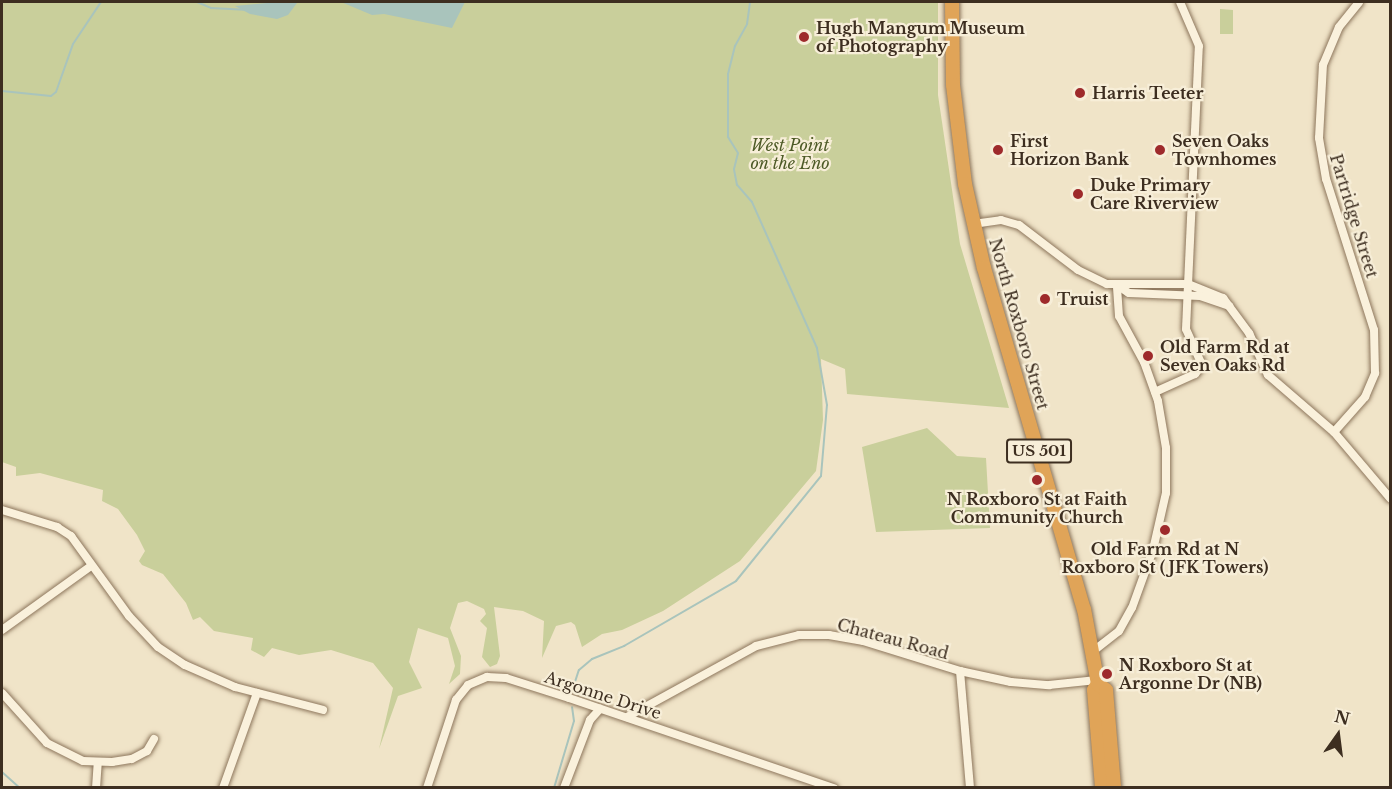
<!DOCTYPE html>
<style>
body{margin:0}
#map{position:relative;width:1392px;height:789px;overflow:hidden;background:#f0e4c8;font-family:"Libre Baskerville",serif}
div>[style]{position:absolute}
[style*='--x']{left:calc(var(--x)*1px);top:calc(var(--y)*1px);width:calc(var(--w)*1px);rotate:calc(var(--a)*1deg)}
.green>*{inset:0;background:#c9cf9b}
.water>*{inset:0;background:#a9c4bc}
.stream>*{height:2px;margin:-1px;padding:0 1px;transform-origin:1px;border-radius:1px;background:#a9c4bc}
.roads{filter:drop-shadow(0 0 2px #8d765c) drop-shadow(0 0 2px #8d765c)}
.street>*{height:8px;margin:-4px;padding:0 4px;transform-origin:4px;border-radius:4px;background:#faf1dc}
.highway>*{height:14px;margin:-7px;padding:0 7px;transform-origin:7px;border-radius:7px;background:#e0a458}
.dots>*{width:16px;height:16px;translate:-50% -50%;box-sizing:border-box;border:3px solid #f7eed8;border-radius:50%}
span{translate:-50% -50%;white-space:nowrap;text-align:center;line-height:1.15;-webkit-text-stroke:4.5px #f7eed8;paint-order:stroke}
.shield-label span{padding:2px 4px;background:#f7eed8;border:2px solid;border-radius:4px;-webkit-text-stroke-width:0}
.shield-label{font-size:15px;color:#3d2e20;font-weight:700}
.poi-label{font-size:16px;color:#3d2e20;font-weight:700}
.left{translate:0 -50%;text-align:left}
.park-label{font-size:16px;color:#4d5a26;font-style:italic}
.street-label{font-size:16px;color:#3d2e20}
.frame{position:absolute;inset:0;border:3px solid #3d2e20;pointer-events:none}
.north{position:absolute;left:1308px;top:705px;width:60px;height:60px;-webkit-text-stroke:4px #f7eed8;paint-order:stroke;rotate:14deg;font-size:16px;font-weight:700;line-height:24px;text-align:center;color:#3d2e20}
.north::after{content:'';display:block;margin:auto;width:21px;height:27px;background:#3d2e20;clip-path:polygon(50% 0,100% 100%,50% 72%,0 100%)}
</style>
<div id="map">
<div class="green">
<div style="clip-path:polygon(2px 2px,938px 2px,938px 95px,960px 244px,1009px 408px,847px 394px,845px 369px,821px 359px,823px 420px,816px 471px,740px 561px,663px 611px,622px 630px,602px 634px,582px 647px,575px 625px,571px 622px,556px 626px,542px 658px,544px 621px,523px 611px,494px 607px,500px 656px,497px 664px,490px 667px,482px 657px,487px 628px,480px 621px,486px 614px,484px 609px,467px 601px,458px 603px,450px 628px,461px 656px,460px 674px,449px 684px,455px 666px,448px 638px,418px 628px,409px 662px,422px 688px,398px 696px,379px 749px,393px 688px,373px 663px,331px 650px,299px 655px,272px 648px,264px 657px,251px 650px,253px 638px,214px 631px,200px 617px,193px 620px,186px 603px,163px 574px,142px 565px,139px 561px,145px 551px,137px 535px,118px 509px,102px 501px,103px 490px,40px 473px,16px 476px,16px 467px,2px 462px)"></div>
<div style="clip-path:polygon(1220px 9px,1233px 10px,1233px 34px,1220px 34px)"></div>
<div style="clip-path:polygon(927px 428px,957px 456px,986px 458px,990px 528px,876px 532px,862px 447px)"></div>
</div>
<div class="water">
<div style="clip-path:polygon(277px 2px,297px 3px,288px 15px,277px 19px,250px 14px,235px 6px)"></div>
<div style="clip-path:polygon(341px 2px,465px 2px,452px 28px,384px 14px,372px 15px)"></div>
</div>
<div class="stream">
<div style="--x:197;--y:2;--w:15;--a:23"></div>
<div style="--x:211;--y:8;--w:33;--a:3"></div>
<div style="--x:2;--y:91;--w:49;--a:5.8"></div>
<div style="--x:51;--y:96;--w:6;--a:-39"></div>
<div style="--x:56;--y:92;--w:51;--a:-70.5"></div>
<div style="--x:73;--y:44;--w:50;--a:-56.3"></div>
<div style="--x:573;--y:688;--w:19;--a:-72"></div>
<div style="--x:579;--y:670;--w:17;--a:-40"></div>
<div style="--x:592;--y:659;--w:35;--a:-22"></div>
<div style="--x:624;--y:646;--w:129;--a:-30.1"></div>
<div style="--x:736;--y:581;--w:135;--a:-51"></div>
<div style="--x:821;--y:476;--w:71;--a:-85.2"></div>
<div style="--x:827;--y:405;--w:58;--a:-100"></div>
<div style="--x:817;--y:348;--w:160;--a:-114"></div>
<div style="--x:752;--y:202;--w:23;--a:-131"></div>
<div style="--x:737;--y:185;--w:16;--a:-101"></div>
<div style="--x:734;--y:169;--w:16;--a:-76"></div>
<div style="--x:738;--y:153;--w:19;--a:-122"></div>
<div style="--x:728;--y:137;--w:63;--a:-90"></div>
<div style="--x:728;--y:74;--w:29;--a:-76"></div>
<div style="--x:735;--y:46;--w:25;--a:-61"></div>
<div style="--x:747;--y:24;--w:22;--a:-82"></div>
<div style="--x:2;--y:772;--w:24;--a:42"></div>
<div style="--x:554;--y:788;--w:70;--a:-73.4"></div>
<div style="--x:574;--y:721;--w:14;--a:-98"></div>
</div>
<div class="roads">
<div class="street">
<div style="--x:973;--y:224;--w:28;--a:-8"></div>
<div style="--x:1001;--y:220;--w:19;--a:16"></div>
<div style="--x:1019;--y:225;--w:74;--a:37.3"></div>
<div style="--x:1078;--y:270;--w:32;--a:26"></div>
<div style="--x:1107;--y:284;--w:81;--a:0"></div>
<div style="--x:1188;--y:284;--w:38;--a:22"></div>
<div style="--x:1223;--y:298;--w:44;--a:53.4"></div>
<div style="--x:1249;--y:333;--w:46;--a:65.7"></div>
<div style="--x:1268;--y:375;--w:87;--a:40.8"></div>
<div style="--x:1334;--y:432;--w:87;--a:49.7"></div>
<div style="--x:1117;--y:285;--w:14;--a:34"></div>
<div style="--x:1129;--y:293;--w:71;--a:2.4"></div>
<div style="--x:1200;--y:296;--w:31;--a:19"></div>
<div style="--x:1155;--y:392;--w:44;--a:-24.2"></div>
<div style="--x:1195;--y:374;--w:11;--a:-52"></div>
<div style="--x:1202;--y:365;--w:39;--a:-114"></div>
<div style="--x:1186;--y:329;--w:283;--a:-87.4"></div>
<div style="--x:1199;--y:46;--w:48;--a:-113.4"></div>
<div style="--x:1334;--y:432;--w:47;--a:-48.5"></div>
<div style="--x:1365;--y:397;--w:26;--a:-67"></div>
<div style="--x:1375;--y:373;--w:43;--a:-91.3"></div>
<div style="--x:1374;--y:330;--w:158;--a:-107.6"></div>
<div style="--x:1326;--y:179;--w:42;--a:-99.7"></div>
<div style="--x:1319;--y:138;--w:73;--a:-86.9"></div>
<div style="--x:1323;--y:65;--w:41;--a:-67.2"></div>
<div style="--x:1339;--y:27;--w:32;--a:-51"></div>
<div style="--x:2;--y:510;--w:58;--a:17.2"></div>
<div style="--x:57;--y:527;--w:17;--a:33"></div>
<div style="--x:71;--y:536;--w:99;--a:54.1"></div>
<div style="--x:129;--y:616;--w:42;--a:46.9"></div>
<div style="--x:158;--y:647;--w:32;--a:34"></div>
<div style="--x:185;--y:665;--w:55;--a:23.7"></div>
<div style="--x:235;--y:687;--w:91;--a:14.6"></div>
<div style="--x:2;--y:630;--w:110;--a:-35.7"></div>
<div style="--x:1092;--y:652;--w:34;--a:-38"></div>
<div style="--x:1119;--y:631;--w:26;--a:-61"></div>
<div style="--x:1132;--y:608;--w:62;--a:-70.1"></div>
<div style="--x:1153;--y:550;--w:58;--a:-77.2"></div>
<div style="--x:1166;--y:493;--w:45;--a:-90"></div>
<div style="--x:1166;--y:448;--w:48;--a:-99.7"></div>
<div style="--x:1158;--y:401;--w:41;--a:-109.7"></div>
<div style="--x:1144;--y:362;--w:52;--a:-118.5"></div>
<div style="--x:1119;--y:316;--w:31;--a:-94"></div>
<div style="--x:960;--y:671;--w:117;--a:85.1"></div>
<div style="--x:2;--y:693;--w:67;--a:48"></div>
<div style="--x:47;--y:743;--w:40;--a:26.6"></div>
<div style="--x:83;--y:761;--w:29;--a:2"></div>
<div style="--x:112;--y:762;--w:20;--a:-9"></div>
<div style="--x:132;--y:759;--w:17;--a:-28"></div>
<div style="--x:147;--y:751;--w:14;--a:-60"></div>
<div style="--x:627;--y:717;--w:147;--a:-28.8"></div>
<div style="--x:756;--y:646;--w:44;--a:-14.3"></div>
<div style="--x:799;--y:635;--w:30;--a:0"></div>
<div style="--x:829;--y:635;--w:35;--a:10"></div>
<div style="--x:863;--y:641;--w:102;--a:17.2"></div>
<div style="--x:960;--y:671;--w:52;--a:12.2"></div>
<div style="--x:1011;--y:682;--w:38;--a:5"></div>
<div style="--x:1049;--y:685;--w:48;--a:-5.9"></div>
<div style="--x:96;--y:788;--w:26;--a:-86"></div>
<div style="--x:223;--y:788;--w:101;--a:-70.3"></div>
<div style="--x:427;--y:788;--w:93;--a:-71.8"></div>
<div style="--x:456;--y:700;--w:19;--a:-51"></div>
<div style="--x:468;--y:685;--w:21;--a:-23"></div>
<div style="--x:487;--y:677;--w:19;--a:3"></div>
<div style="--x:506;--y:678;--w:66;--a:17.6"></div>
<div style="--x:569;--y:698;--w:280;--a:18.8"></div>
<div style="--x:564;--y:788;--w:73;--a:-69.1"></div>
<div style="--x:590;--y:720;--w:15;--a:-48"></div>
</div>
<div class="highway">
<div style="--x:952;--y:2;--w:83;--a:89.3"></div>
<div style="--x:953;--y:85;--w:100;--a:83.1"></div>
<div style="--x:965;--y:184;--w:86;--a:77.3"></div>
<div style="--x:984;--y:268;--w:355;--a:73.7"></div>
<div style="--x:1084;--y:609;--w:76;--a:79.4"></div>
<div style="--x:1098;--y:684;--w:7;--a:124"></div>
<div style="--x:1094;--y:690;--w:98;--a:85.3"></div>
<div style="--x:1098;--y:684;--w:10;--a:37"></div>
<div style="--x:1106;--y:690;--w:98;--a:85.3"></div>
</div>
</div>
<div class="dots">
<div style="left:804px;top:37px;background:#9e2a2b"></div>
<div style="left:1080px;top:93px;background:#9e2a2b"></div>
<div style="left:998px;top:150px;background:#9e2a2b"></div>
<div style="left:1160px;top:150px;background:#9e2a2b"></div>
<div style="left:1078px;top:194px;background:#9e2a2b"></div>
<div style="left:1045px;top:299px;background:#9e2a2b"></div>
<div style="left:1148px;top:356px;background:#9e2a2b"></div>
<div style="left:1037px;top:480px;background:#9e2a2b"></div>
<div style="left:1165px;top:530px;background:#9e2a2b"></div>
<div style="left:1107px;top:674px;background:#9e2a2b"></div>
</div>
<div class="shield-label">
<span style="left:1039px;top:451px">US 501</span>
</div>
<div class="poi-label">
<span class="left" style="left:816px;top:37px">Hugh Mangum Museum<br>of Photography</span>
<span class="left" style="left:1092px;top:93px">Harris Teeter</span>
<span class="left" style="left:1010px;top:150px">First<br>Horizon Bank</span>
<span class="left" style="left:1172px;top:150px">Seven Oaks<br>Townhomes</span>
<span class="left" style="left:1090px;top:194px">Duke Primary<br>Care Riverview</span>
<span class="left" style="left:1057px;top:299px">Truist</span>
<span class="left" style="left:1160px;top:356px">Old Farm Rd at<br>Seven Oaks Rd</span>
<span style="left:1037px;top:508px">N Roxboro St at Faith<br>Community Church</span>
<span style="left:1165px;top:558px">Old Farm Rd at N<br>Roxboro St (JFK Towers)</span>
<span class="left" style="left:1119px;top:674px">N Roxboro St at<br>Argonne Dr (NB)</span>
</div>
<div class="park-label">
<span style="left:790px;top:154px">West Point<br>on the Eno</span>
</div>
<div class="street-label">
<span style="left:1354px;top:216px;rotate:73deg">Partridge Street</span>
<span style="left:1019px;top:324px;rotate:74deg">North Roxboro Street</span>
<span style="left:893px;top:639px;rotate:15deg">Chateau Road</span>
<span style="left:603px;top:695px;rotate:18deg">Argonne Drive</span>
</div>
<div class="frame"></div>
<div class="north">N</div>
</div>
